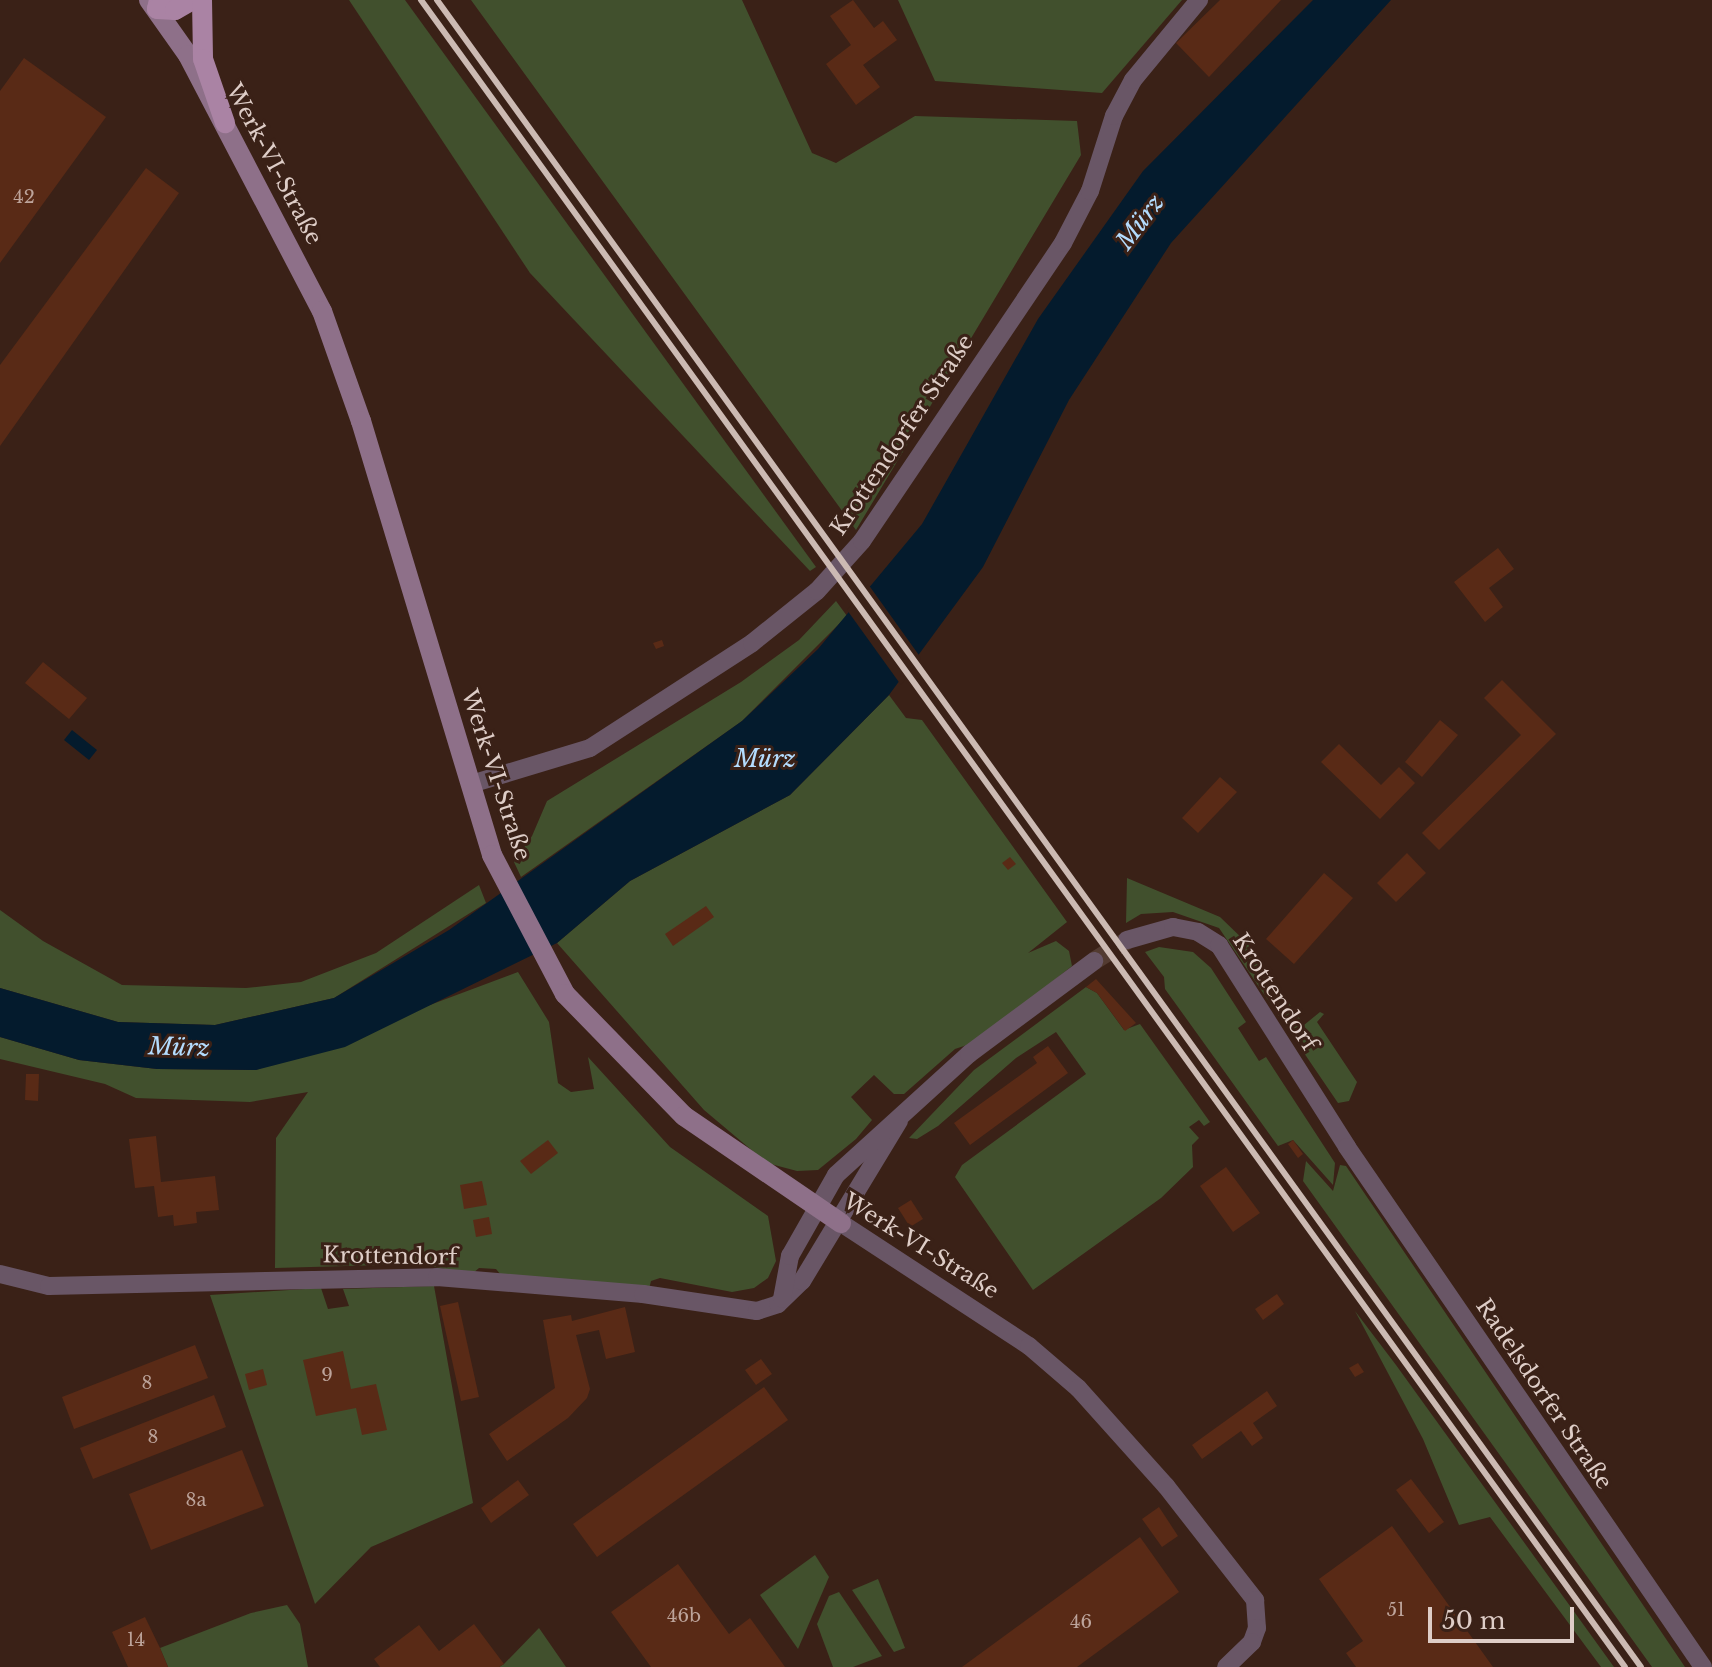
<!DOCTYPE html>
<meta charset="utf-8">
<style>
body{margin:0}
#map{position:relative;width:1712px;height:1667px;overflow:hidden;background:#3a2117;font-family:"Libre Baskerville",serif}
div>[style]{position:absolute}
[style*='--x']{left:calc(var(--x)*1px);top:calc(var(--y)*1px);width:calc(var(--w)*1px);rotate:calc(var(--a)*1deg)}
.green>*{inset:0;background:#41502d}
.water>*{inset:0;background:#041b2d}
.pier>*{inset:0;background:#3a2117}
.building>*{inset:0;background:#592a16}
.minor-tunnel>*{height:18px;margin-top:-9px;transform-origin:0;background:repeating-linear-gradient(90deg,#533b31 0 18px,transparent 0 27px)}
.minor>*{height:18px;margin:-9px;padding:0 9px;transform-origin:9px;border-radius:9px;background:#695666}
.secondary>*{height:20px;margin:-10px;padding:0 10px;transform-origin:10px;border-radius:10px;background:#8e7089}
.primary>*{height:20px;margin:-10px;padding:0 10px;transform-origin:10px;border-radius:10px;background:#aa83a4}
.rail>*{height:6px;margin:-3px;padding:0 3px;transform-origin:3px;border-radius:3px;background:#ccbab3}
span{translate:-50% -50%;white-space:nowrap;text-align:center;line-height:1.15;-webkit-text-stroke:6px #3a2117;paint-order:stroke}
.number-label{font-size:18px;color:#bda49b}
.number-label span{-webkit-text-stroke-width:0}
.street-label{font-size:22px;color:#decdc7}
.water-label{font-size:24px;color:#b3dcfe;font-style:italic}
.scale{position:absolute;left:1428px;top:1607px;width:146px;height:36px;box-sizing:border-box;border:4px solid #decdc7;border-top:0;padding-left:10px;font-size:24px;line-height:28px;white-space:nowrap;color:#decdc7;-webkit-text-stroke:6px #3a2117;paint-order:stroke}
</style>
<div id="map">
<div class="green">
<div style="clip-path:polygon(349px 0,405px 0,816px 567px,810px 571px,530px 273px)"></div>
<div style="clip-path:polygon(471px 0,742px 0,812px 153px,836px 163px,915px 116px,1077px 121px,1081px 155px,856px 530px)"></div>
<div style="clip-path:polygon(898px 0,1182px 0,1102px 93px,935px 81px)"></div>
<div style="clip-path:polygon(836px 601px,847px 616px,742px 721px,521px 877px,514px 862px,532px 836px,547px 801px,741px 682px,799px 640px)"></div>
<div style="clip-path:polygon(889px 695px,906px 718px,922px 720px,1067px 922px,1028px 953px,1056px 941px,1069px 951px,1072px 966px,976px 1042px,955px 1049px,904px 1094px,894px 1094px,874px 1075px,851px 1097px,872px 1120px,856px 1139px,818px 1170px,797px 1171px,767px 1163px,704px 1110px,557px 943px,630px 881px,790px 795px)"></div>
<div style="clip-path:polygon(1127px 878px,1220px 917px,1247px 943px,1304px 1025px,1320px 1012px,1324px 1014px,1317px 1022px,1357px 1082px,1349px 1101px,1338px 1103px,1219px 928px,1173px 912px,1141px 914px,1126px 923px)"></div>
<div style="clip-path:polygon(479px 885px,486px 903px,334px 998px,215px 1025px,118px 1022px,0 988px,0 910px,43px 941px,122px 985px,246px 988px,301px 982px,376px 953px)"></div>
<div style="clip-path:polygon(1159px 947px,1193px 952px,1211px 968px,1246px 1022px,1238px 1028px,1259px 1061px,1266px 1057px,1335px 1163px,1333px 1185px,1293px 1140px,1278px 1146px,1165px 989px,1164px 977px,1145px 952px)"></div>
<div style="clip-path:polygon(518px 972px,549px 1022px,558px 1083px,571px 1092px,594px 1089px,588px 1057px,670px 1147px,768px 1216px,776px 1261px,768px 1278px,754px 1288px,732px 1292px,660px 1278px,651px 1281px,649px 1289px,505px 1280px,496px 1269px,479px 1268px,472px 1274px,419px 1264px,275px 1268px,276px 1138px,308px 1092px,250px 1102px,136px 1098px,105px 1084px,0 1059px,0 1037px,79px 1060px,157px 1069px,256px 1070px)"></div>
<div style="clip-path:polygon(1086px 987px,1097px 993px,1124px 1030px,1140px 1024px,1210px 1122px,1204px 1126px,1199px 1120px,1189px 1127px,1199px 1138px,1192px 1145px,1193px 1167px,1161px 1198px,1033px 1290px,955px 1177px,962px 1165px,1086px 1074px,1056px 1032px,1016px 1058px,938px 1126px,917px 1139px,909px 1138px,974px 1070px)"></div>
<div style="clip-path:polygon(1306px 1161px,1333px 1191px,1340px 1165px,1346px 1166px,1685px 1667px,1652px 1667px,1303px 1181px)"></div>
<div style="clip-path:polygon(434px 1286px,473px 1503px,371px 1547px,315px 1604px,210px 1295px,321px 1288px,328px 1309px,349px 1306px,343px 1289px)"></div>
<div style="clip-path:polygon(1355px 1311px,1396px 1365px,1614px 1667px,1601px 1667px,1490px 1517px,1459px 1525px,1423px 1439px)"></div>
<div style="clip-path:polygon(815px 1555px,829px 1577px,798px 1649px,760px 1595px)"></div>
<div style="clip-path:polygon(878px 1579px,905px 1648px,894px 1652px,852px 1590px)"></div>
<div style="clip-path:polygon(839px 1592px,882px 1656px,853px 1667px,833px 1667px,817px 1624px,829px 1596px)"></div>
<div style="clip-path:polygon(287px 1605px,300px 1624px,308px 1667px,168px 1667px,160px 1648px,251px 1613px)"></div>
<div style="clip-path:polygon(539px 1628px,566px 1667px,499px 1667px,504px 1664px)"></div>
</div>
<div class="water">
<div style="clip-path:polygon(1313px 0,1391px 0,1171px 243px,1069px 400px,983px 567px,889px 695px,790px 795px,630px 881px,557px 943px,345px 1047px,256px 1070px,157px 1069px,79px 1060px,0 1037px,0 988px,118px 1022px,215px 1025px,334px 998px,449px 930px,742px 721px,818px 649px,922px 524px,1038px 319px,1143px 171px)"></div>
<div style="clip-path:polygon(72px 730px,97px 750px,89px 760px,64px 740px)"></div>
</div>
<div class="pier">
<div style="clip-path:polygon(868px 584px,921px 658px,901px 685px,847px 610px)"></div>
</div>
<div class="building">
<div style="clip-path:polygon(853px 0,874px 28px,883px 21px,897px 40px,863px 65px,880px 87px,856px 105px,826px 64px,851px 45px,830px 16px)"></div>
<div style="clip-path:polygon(1220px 0,1281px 0,1209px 77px,1176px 43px)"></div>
<div style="clip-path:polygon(24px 58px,106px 117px,0 263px,0 91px)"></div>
<div style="clip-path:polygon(146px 168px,179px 193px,0 446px,0 365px)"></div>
<div style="clip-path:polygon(1498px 548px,1514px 569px,1489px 588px,1503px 607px,1485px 622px,1454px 582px)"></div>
<div style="clip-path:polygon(662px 640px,664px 646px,656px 649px,653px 643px)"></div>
<div style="clip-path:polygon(43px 662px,87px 698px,69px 719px,25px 683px)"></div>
<div style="clip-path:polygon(1502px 680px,1556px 734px,1439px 850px,1422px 833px,1521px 735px,1484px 698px)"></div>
<div style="clip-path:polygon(1440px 720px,1458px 735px,1422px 777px,1405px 762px)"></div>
<div style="clip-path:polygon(1339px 744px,1381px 785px,1399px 767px,1415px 783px,1380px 819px,1321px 762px)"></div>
<div style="clip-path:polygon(1220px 777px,1237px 792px,1198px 833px,1182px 818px)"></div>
<div style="clip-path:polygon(1407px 853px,1426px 873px,1396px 902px,1377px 883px)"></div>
<div style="clip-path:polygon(1010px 857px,1016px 864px,1008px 870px,1002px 863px)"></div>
<div style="clip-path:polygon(1324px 873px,1353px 898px,1294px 964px,1266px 939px)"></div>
<div style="clip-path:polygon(706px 906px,714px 917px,673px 946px,665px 934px)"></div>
<div style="clip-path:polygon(1096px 979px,1136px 1023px,1125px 1031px,1097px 993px,1086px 987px)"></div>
<div style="clip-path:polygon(1048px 1046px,1068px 1073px,970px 1145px,954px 1123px,1037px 1063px,1033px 1057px)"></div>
<div style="clip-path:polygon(26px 1074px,39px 1074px,38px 1101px,25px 1100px)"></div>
<div style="clip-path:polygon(156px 1136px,161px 1182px,215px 1176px,219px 1210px,196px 1212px,197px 1223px,174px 1226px,173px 1215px,158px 1217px,154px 1186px,135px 1188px,129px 1139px)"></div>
<div style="clip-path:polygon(548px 1140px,558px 1153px,531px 1174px,520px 1161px)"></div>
<div style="clip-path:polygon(1293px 1140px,1303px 1154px,1298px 1158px,1288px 1144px)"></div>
<div style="clip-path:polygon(1226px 1167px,1260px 1213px,1233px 1232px,1200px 1186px)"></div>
<div style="clip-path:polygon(482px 1181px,487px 1205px,464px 1209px,460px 1185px)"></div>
<div style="clip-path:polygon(911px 1200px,923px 1219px,910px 1227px,898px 1208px)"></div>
<div style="clip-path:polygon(489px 1217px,492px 1234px,476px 1237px,473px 1220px)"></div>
<div style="clip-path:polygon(1277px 1294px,1284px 1304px,1263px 1320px,1255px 1309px)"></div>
<div style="clip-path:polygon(458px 1302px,479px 1397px,461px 1401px,440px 1306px)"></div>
<div style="clip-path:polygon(625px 1307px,635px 1352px,606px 1359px,599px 1330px,576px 1335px,590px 1389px,587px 1398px,568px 1418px,507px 1461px,489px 1434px,555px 1388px,543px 1320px,571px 1315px,572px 1321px)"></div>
<div style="clip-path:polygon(195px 1345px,208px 1378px,74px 1429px,62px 1397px)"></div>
<div style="clip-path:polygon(343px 1351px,351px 1389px,376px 1384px,387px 1430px,362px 1435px,356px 1408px,316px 1416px,303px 1360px)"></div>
<div style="clip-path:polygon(761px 1359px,772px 1374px,756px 1385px,745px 1370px)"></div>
<div style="clip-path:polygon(1358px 1363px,1364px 1372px,1355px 1377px,1349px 1368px)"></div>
<div style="clip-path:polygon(263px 1369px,267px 1385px,249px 1390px,245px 1374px)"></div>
<div style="clip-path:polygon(764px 1387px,788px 1420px,597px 1557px,573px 1524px)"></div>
<div style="clip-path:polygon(1267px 1391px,1277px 1406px,1253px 1423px,1263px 1438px,1252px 1446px,1241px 1431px,1202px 1459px,1192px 1445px)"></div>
<div style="clip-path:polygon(214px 1395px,226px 1427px,93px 1479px,80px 1448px)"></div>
<div style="clip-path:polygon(242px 1450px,264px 1506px,151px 1550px,129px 1494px)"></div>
<div style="clip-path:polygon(1411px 1479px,1444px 1522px,1429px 1533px,1396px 1490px)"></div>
<div style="clip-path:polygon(518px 1480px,529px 1495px,491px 1523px,481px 1508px)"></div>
<div style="clip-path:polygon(1159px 1507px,1178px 1536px,1162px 1547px,1142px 1519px)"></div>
<div style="clip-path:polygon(1392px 1526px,1493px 1667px,1356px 1667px,1346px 1653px,1363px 1641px,1319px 1579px)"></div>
<div style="clip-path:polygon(1140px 1537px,1179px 1592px,1077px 1667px,962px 1667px)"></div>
<div style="clip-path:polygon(678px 1564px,729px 1634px,750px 1618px,785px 1667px,651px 1667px,611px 1612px)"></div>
<div style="clip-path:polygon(145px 1617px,160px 1648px,168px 1667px,128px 1667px,112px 1632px)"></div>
<div style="clip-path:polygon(474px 1624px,504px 1664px,499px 1667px,380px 1667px,374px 1659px,419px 1625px,439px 1651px)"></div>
</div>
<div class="minor-tunnel">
<div style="--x:1094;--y:961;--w:39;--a:-32"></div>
</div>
<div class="minor">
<div style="--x:471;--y:784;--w:124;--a:-16.8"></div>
<div style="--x:590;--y:748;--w:193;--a:-32.9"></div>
<div style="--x:752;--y:643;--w:83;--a:-38.7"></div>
<div style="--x:817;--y:591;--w:67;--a:-48"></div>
<div style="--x:862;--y:541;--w:359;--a:-56"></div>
<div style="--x:1063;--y:243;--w:59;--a:-62.6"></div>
<div style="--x:1090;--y:191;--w:79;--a:-72.3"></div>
<div style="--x:1114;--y:116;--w:41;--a:-62.2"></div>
<div style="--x:1133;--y:80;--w:104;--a:-50.5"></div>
<div style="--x:1127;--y:940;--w:48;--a:-15.8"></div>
<div style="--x:1173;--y:927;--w:25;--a:11"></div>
<div style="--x:1198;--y:932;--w:25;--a:32"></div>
<div style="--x:1219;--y:945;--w:239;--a:57.6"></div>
<div style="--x:1347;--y:1147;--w:630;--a:55.6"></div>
<div style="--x:841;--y:1223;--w:225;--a:33.2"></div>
<div style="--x:1029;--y:1346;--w:65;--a:40.6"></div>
<div style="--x:1078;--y:1388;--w:132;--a:48.1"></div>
<div style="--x:1166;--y:1486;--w:145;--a:52"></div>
<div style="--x:1255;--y:1600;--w:28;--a:86"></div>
<div style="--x:1257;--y:1628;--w:15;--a:110"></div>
<div style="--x:1252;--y:1642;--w:36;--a:136"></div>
<div style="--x:0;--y:1274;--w:50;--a:13.8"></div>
<div style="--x:49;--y:1286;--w:388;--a:-1.3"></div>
<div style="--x:437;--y:1277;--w:207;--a:4.7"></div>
<div style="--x:643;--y:1294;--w:115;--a:8.5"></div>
<div style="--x:757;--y:1311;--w:22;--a:-18"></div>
<div style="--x:778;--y:1304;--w:33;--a:-44"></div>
<div style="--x:802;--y:1281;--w:187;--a:-58.8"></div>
<div style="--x:782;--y:1299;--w:44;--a:-79.5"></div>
<div style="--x:790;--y:1256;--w:93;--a:-60.4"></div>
<div style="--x:836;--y:1175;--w:180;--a:-42.3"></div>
<div style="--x:969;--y:1054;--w:156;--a:-36.6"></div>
</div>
<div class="secondary">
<div style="--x:149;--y:0;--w:67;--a:54.7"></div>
<div style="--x:188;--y:55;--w:289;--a:62.4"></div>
<div style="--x:322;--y:311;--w:117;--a:70.5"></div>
<div style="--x:361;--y:421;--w:453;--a:73.2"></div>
<div style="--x:492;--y:855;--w:157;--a:62.3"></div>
<div style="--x:565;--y:994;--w:170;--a:45.7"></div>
<div style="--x:684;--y:1116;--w:190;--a:34.3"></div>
</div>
<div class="primary">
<div style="--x:159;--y:0;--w:9;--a:103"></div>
<div style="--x:157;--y:9;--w:18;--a:3"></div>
<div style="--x:175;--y:10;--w:20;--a:-30"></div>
<div style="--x:202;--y:0;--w:59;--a:89"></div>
<div style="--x:203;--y:59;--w:68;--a:71"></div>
</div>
<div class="rail">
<div style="--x:421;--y:0;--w:2056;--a:54.16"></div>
<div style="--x:437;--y:0;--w:2056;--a:54.16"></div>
</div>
<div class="number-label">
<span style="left:24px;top:197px">42</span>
<span style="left:327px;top:1375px">9</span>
<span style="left:147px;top:1383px">8</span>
<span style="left:153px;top:1437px">8</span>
<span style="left:196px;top:1500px">8a</span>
<span style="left:1396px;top:1610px">51</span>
<span style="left:684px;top:1616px">46b</span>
<span style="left:1081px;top:1622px">46</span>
<span style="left:136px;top:1640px">14</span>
</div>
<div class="street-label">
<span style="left:274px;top:164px;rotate:62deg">Werk-VI-Straße</span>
<span style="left:902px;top:435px;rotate:-56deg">Krottendorfer Straße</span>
<span style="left:496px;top:775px;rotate:72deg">Werk-VI-Straße</span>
<span style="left:1275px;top:992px;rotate:57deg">Krottendorf</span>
<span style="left:921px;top:1246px;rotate:32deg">Werk-VI-Straße</span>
<span style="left:390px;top:1256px;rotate:1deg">Krottendorf</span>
<span style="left:1544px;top:1394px;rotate:56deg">Radelsdorfer Straße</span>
</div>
<div class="water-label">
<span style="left:1140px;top:222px;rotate:-53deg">Mürz</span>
<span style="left:765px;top:759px">Mürz</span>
<span style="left:179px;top:1047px;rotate:2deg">Mürz</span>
</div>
<div class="scale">50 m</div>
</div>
